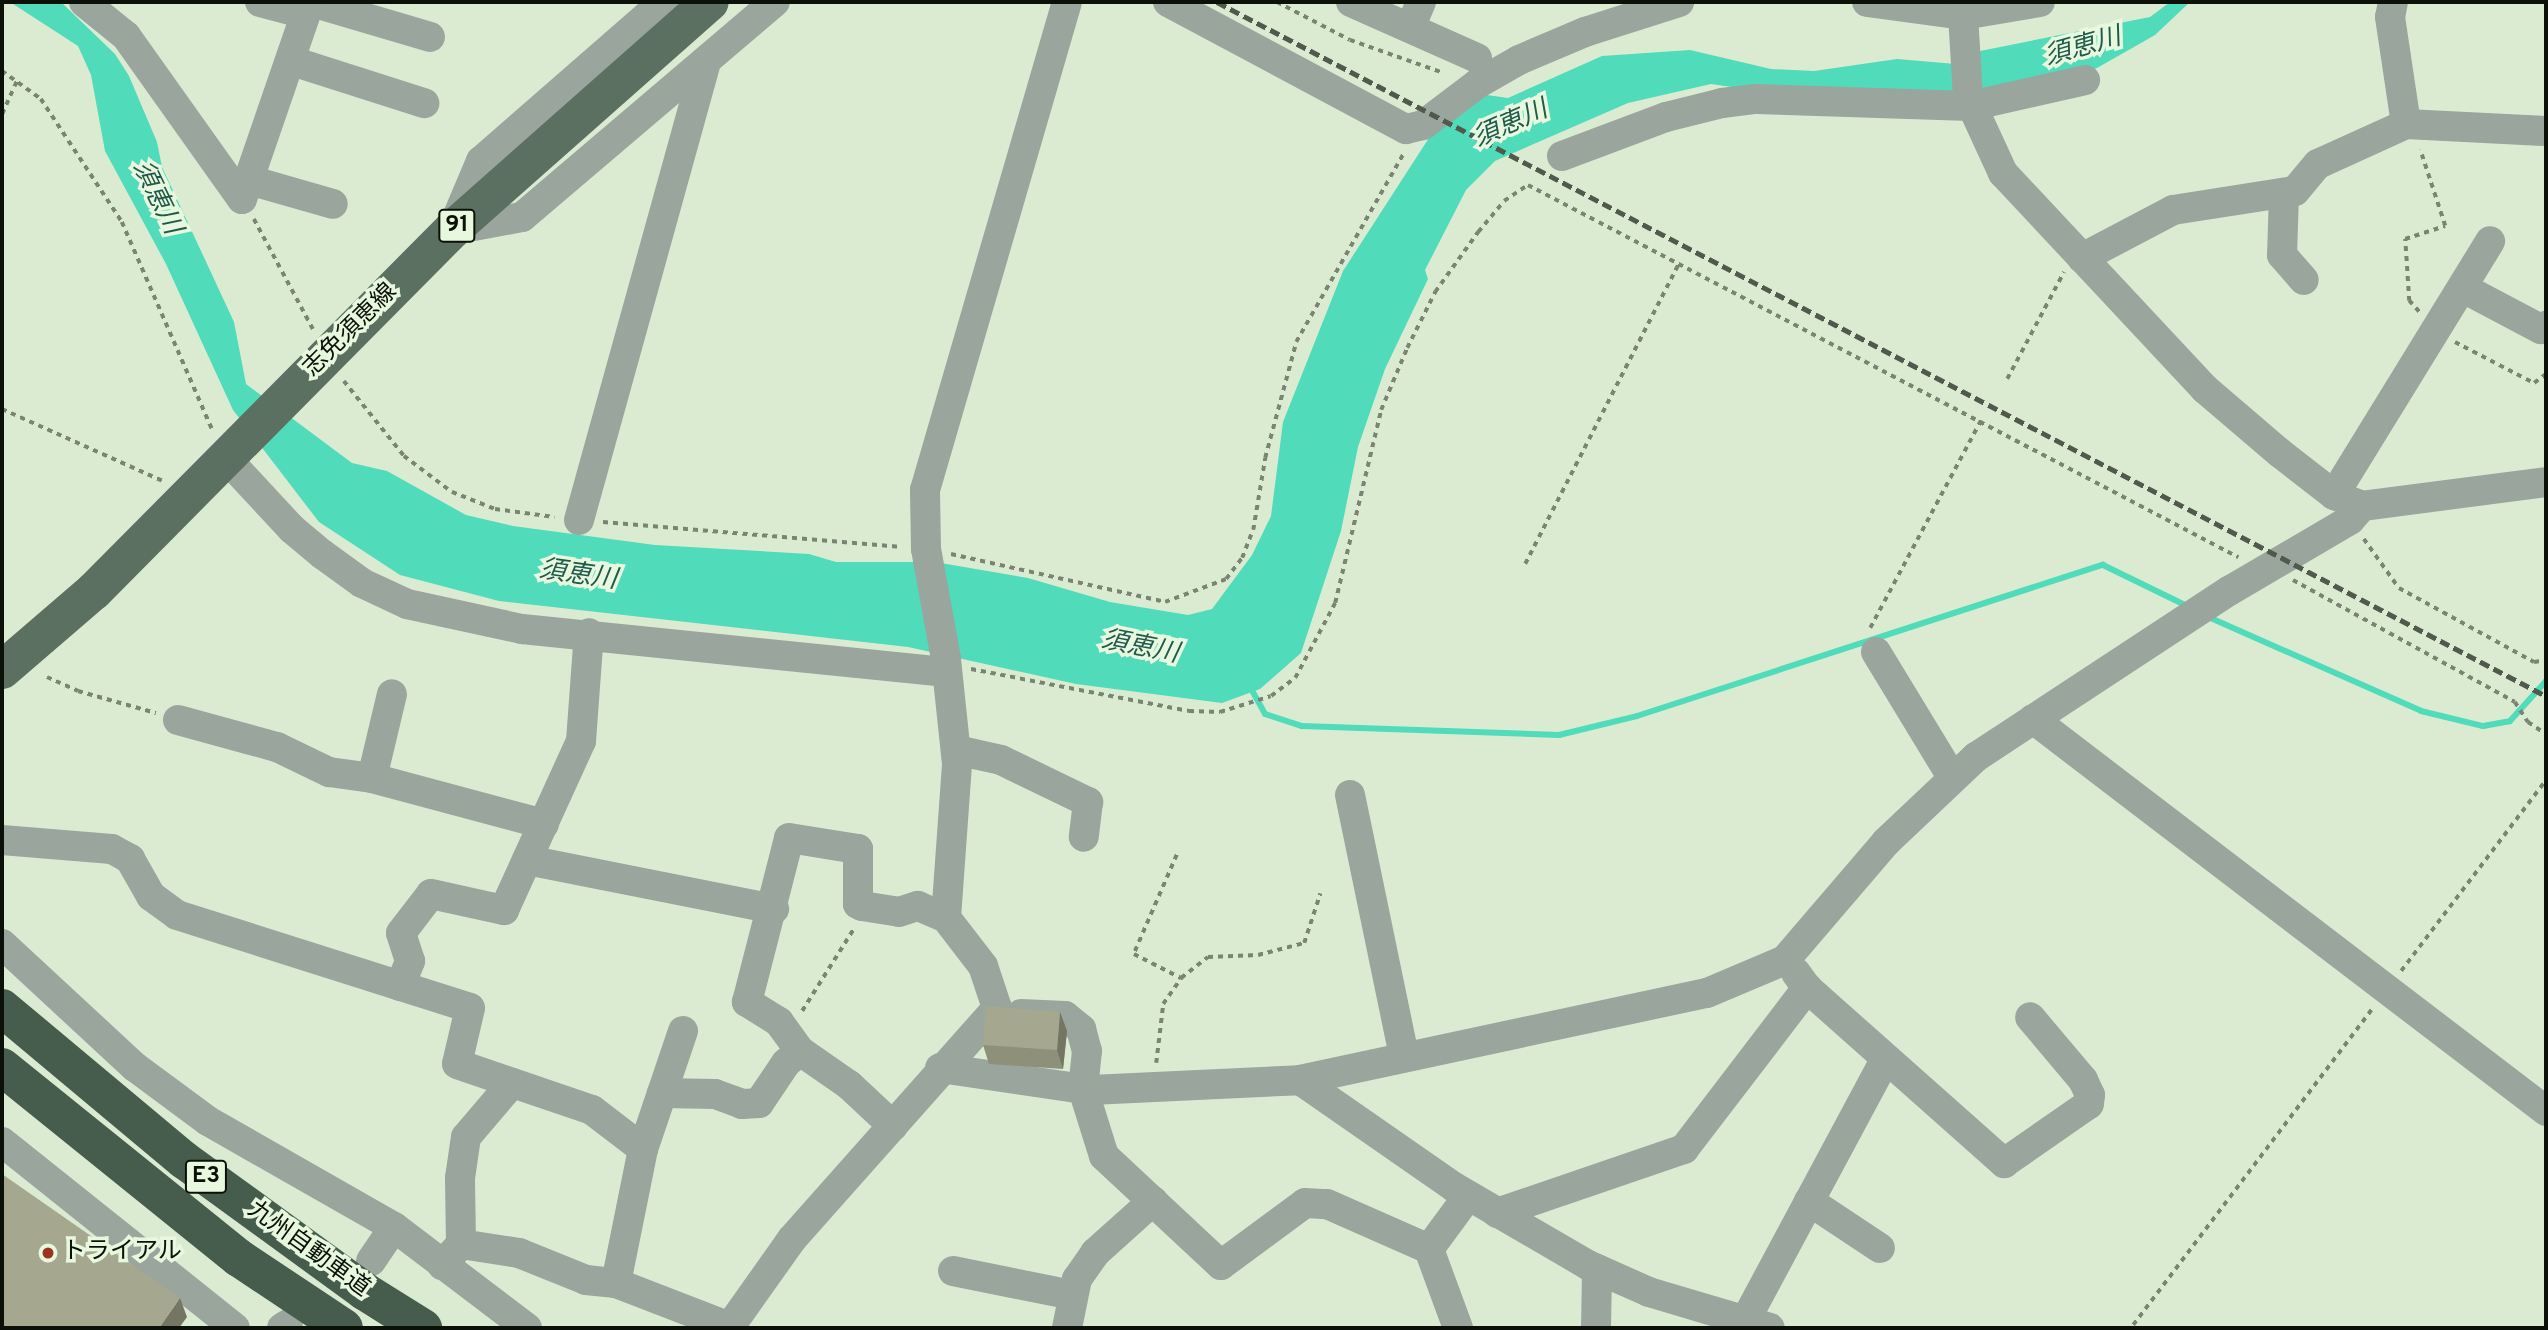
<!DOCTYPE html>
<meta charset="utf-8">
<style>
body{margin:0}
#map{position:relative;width:2548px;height:1330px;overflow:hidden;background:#dbebd2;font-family:Overpass,"Noto Sans JP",sans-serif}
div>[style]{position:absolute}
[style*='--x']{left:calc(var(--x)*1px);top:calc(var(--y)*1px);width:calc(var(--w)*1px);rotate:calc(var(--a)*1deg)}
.water>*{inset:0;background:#50dbbb}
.stream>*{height:6px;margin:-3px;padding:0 3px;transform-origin:3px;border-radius:3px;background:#50dbbb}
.path>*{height:3.5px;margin-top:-1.75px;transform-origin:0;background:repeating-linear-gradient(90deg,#798473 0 5px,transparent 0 10px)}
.minor>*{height:30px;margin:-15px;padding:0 15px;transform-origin:15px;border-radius:15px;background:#9aa59d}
.major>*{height:38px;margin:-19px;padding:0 19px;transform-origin:19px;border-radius:19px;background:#5c7062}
.highway>*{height:38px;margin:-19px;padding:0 19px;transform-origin:19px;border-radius:19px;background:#465d4d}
.rail>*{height:5px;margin-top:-2.5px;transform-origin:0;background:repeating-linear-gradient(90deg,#51594c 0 10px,transparent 0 15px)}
.wall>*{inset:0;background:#8e907a}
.shaded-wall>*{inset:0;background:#747663}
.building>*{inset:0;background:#a5a88e}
.dots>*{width:19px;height:19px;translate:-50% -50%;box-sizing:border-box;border:4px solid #e8f8df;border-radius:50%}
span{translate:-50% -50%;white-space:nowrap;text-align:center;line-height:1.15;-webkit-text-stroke:7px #e8f8df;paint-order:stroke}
.shield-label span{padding:2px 5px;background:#e8f8df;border:2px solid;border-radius:5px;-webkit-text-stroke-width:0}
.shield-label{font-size:23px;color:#0b1008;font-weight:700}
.street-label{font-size:24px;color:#0b1008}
.poi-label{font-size:24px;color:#0b1008}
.left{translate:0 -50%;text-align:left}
.water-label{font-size:26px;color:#215a4c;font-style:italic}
.frame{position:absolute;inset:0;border:4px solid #0b1008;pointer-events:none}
</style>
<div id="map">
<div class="water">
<div style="clip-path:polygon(10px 2px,61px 2px,115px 54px,129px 76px,157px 142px,162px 167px,234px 322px,246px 384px,352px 463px,387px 471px,466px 515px,513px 526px,655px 545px,809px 554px,836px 562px,935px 562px,1028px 578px,1110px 602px,1188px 615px,1212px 609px,1252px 555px,1271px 516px,1283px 422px,1343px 271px,1436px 127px,1480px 94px,1508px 98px,1602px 56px,1690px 50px,1771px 69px,1814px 71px,1897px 59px,1956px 64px,1970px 53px,2150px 17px,2170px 2px,2190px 2px,2155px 35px,2097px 68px,2035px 87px,1974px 92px,1759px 91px,1711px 84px,1628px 103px,1495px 161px,1466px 190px,1425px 270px,1428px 279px,1385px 369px,1358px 447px,1341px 531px,1301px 653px,1260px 689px,1222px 703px,1076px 684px,908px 647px,499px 601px,400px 575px,319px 522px,233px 410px,166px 264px,105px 151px,91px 75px,78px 46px)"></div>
</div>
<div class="stream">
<div style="--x:2206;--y:616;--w:235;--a:23.8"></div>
<div style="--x:2421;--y:711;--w:64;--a:13.6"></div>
<div style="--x:2483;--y:726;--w:27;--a:-10"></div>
<div style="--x:2510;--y:721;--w:54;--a:-48"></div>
<div style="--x:1249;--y:685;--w:33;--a:61"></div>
<div style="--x:1265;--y:714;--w:39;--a:18"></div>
<div style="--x:1302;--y:726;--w:257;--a:2"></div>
<div style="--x:1559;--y:735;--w:80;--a:-13.7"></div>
<div style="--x:1637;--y:716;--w:490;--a:-18"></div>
<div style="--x:2103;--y:565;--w:93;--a:26"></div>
</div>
<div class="path">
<div style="--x:1277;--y:2;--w:82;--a:27.5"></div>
<div style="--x:1350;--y:40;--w:96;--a:19.4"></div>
<div style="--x:2;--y:71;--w:48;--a:35.7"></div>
<div style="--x:41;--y:99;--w:147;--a:56.6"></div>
<div style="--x:122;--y:222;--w:226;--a:66.5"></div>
<div style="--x:2;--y:114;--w:36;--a:-66"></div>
<div style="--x:254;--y:219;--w:125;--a:61.8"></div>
<div style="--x:2419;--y:312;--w:15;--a:-132"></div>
<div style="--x:2409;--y:301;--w:62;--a:-93.7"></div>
<div style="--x:2405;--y:239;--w:42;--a:-18"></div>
<div style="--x:2445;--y:226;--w:80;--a:-108.2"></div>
<div style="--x:2455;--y:342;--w:89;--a:27.4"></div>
<div style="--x:2534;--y:383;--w:15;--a:-37"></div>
<div style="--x:2007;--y:379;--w:121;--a:-62"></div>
<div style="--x:344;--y:381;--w:96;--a:51.3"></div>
<div style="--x:404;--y:456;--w:60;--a:36.9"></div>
<div style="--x:452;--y:492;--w:46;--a:21.6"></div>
<div style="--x:495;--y:509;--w:60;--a:7.7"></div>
<div style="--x:2;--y:409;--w:176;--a:24.1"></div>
<div style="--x:603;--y:522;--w:300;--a:4.8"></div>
<div style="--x:2364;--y:539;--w:60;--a:54.5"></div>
<div style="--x:2399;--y:588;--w:154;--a:28.7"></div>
<div style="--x:2534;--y:662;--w:12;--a:-9"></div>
<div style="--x:951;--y:554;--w:219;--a:12.6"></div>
<div style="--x:1165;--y:602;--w:65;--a:-20.7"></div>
<div style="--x:1226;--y:579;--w:26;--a:-53"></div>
<div style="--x:1242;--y:558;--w:30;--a:-69"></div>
<div style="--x:1253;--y:530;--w:73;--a:-80.5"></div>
<div style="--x:1265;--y:458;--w:120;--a:-75"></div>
<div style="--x:1296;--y:342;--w:218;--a:-60.3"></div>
<div style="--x:1525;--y:564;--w:338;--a:-62.9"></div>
<div style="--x:2293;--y:580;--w:253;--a:28.8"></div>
<div style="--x:2515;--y:702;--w:24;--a:57"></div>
<div style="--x:2528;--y:722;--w:22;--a:34"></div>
<div style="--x:1870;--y:628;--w:236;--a:-61.9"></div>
<div style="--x:971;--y:669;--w:222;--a:10.9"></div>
<div style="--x:1189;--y:711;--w:31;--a:2"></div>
<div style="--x:1220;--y:712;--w:53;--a:-17.4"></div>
<div style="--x:1271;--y:696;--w:30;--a:-37"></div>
<div style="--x:1295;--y:678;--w:85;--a:-61.9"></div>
<div style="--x:1335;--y:603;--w:198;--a:-76.6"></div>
<div style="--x:1381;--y:410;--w:67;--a:-67.2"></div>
<div style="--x:1407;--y:348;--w:63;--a:-63.4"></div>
<div style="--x:1435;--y:292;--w:74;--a:-54.4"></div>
<div style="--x:1478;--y:232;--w:40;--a:-50"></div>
<div style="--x:1504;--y:201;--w:29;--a:-34"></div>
<div style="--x:1528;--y:185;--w:802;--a:27.65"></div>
<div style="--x:47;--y:677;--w:34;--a:24"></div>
<div style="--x:78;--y:691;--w:81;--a:15.8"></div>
<div style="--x:1177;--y:855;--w:108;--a:113.5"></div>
<div style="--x:1134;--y:954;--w:53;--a:27.1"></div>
<div style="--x:2401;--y:971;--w:240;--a:-52.8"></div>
<div style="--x:802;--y:1011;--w:96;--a:-57.8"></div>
<div style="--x:1156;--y:1063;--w:59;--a:-83.2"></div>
<div style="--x:1163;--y:1004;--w:32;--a:-55"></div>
<div style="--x:1181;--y:978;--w:34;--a:-38"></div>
<div style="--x:1208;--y:957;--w:50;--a:-2.3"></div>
<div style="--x:1258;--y:955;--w:48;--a:-14.6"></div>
<div style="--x:1304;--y:943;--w:52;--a:-71.9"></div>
<div style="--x:2133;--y:1325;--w:398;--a:-52.9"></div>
</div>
<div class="minor">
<div style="--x:84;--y:2;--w:54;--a:39"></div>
<div style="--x:126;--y:36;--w:200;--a:54.6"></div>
<div style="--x:260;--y:2;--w:38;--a:15"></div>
<div style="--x:312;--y:2;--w:123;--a:16.5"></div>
<div style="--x:1168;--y:2;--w:270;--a:28.1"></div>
<div style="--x:1406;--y:129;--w:17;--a:-13"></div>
<div style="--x:1423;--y:125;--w:68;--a:-37.2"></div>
<div style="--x:1477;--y:84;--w:48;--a:-29.7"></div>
<div style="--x:1519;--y:60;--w:72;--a:-23"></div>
<div style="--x:1585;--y:32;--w:99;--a:-17.7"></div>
<div style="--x:1351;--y:2;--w:138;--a:24"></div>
<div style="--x:1867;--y:2;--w:97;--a:7.7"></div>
<div style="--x:1963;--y:15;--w:78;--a:-9.6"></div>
<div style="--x:2393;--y:2;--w:15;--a:101"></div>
<div style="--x:2390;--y:17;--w:108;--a:81.5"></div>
<div style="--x:1963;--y:15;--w:82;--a:86.5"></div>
<div style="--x:1968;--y:97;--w:84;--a:65.3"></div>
<div style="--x:2003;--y:173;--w:296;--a:46.9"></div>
<div style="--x:2205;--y:389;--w:99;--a:40.5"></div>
<div style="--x:2280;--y:453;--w:68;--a:37.9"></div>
<div style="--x:2334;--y:495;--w:30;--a:21"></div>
<div style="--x:2362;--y:506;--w:186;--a:-7.4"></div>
<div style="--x:1410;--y:28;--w:28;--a:-67"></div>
<div style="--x:292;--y:61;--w:139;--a:17.7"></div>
<div style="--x:1562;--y:156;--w:111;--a:-20.6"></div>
<div style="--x:1666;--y:117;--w:58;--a:-14"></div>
<div style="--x:1722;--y:103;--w:34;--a:-7"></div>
<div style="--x:1756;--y:99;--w:214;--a:1.9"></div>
<div style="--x:1970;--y:106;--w:118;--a:-12.7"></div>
<div style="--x:249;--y:180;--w:87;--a:15.9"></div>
<div style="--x:2284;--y:193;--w:62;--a:91.8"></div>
<div style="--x:2282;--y:255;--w:33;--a:49"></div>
<div style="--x:242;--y:199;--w:208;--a:-71"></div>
<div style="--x:453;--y:227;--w:72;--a:-67"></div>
<div style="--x:481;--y:161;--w:242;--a:-41.1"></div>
<div style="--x:452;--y:230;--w:71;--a:-10.5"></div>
<div style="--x:522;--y:217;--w:332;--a:-40.4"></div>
<div style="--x:2082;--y:258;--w:103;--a:-27.8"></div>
<div style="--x:2173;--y:210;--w:123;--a:-8.9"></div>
<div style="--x:2295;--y:191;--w:35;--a:-50"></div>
<div style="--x:2318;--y:164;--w:97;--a:-24.4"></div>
<div style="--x:2406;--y:124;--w:140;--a:2.9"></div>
<div style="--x:2465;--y:289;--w:86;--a:27.8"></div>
<div style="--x:2541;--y:329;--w:6;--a:-31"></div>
<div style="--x:226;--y:458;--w:97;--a:47.1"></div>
<div style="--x:292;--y:529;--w:39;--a:40"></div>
<div style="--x:322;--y:554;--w:49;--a:35.9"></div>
<div style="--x:362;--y:583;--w:50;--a:25"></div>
<div style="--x:407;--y:604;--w:118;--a:12.3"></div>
<div style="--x:522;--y:629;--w:427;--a:5.8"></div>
<div style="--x:2334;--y:495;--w:298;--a:-58.4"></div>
<div style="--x:579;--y:520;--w:476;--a:-74.5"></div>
<div style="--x:1876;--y:652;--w:146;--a:58.7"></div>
<div style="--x:2033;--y:719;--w:646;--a:37.38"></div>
<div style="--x:178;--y:720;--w:103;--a:15.3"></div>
<div style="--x:277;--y:747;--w:58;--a:25.7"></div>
<div style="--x:329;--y:772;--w:43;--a:7.9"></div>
<div style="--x:372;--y:778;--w:178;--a:15"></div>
<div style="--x:956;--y:750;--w:46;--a:12.5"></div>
<div style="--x:1001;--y:760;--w:97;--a:25.8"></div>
<div style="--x:1088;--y:802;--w:35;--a:97"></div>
<div style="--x:372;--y:778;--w:86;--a:-76.6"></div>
<div style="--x:1350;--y:795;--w:267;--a:78.3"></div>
<div style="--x:2;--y:840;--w:110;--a:4.7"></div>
<div style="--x:112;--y:849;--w:21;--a:29"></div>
<div style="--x:130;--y:859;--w:43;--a:60.4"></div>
<div style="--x:151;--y:896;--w:32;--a:36"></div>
<div style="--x:177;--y:915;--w:307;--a:17.6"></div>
<div style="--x:470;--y:1008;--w:57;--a:103.1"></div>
<div style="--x:457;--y:1064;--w:143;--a:18.8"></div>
<div style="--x:592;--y:1110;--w:64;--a:37.4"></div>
<div style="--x:527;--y:860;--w:252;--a:11.2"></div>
<div style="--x:2;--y:944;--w:181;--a:42.8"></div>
<div style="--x:135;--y:1067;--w:91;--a:36.5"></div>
<div style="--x:208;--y:1121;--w:214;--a:29.7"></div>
<div style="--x:394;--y:1227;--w:167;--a:37.2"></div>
<div style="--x:400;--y:986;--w:27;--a:-68"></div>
<div style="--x:410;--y:961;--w:29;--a:-108"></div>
<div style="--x:401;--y:933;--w:49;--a:-52.4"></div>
<div style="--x:431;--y:894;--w:75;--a:12.4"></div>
<div style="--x:504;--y:910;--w:186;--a:-65.5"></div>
<div style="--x:581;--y:741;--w:108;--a:-85.8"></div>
<div style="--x:1807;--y:988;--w:264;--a:41.6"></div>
<div style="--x:2004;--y:1163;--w:103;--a:-34.8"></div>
<div style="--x:2089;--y:1104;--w:9;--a:-84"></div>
<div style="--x:2090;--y:1095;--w:17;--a:-115"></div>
<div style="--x:2083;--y:1080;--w:82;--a:-130.1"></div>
<div style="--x:1021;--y:1014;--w:44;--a:2.6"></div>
<div style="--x:1065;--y:1016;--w:21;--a:39"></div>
<div style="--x:1081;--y:1029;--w:23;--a:75"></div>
<div style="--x:1087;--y:1051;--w:38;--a:96"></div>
<div style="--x:1083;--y:1089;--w:70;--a:72.6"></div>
<div style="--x:1104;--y:1156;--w:160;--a:43"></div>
<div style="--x:1221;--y:1265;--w:104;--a:-36.4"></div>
<div style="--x:1305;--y:1203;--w:22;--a:3"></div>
<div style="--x:1327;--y:1204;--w:111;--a:23.8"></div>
<div style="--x:683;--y:1031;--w:125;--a:108.7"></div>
<div style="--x:643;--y:1149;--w:137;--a:101.4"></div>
<div style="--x:616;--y:1283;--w:122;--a:21.1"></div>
<div style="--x:940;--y:1068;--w:153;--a:8.3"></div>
<div style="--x:1091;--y:1090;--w:209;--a:-2.7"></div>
<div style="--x:1300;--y:1080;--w:416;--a:-12.1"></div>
<div style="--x:1707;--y:993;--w:85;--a:-22.9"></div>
<div style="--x:1785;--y:960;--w:155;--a:-49.4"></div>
<div style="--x:1886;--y:842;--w:124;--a:-43.4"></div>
<div style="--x:1976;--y:757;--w:303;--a:-33.3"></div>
<div style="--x:2229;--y:591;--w:140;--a:-30.4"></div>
<div style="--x:2350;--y:520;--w:18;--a:-49"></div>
<div style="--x:1300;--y:1080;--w:188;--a:34.8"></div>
<div style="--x:1454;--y:1187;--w:155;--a:30.2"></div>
<div style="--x:1588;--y:1265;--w:67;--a:23.9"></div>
<div style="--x:1649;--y:1292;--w:126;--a:16.6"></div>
<div style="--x:662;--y:1093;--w:53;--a:1.1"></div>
<div style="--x:715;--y:1094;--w:29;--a:20"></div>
<div style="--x:742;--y:1104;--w:17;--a:-3"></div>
<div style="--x:759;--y:1103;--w:48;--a:-56"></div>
<div style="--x:786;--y:1063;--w:18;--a:-41"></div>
<div style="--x:893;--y:1126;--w:60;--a:-137"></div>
<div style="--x:849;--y:1085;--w:60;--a:-145.2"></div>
<div style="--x:800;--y:1051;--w:36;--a:-126"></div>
<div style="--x:779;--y:1022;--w:38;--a:-148"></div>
<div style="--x:747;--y:1002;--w:169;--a:-75.6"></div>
<div style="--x:789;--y:838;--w:70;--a:9.1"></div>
<div style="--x:858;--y:849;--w:55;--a:90"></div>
<div style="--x:858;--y:904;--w:4;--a:27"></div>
<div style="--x:862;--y:906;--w:37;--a:9"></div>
<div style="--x:899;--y:912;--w:20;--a:-18"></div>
<div style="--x:918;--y:906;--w:30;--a:23"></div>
<div style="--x:2;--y:1142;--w:298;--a:38.6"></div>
<div style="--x:1809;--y:1201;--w:85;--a:33.5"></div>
<div style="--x:1497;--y:1213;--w:198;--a:-18.9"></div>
<div style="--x:1684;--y:1149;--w:203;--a:-52.6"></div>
<div style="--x:1807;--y:988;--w:19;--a:-126"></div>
<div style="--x:461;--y:1244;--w:66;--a:-90.9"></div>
<div style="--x:460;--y:1178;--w:41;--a:-81.7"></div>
<div style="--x:466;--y:1137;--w:71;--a:-49.6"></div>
<div style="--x:371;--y:1261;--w:41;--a:-55.9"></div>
<div style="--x:442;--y:1265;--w:28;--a:-48"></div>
<div style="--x:461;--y:1244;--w:59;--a:8.8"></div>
<div style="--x:519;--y:1253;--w:72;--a:21.9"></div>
<div style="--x:586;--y:1280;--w:30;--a:6"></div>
<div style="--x:953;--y:1271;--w:121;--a:11.4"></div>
<div style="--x:1745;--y:1321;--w:298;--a:-61.8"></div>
<div style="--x:282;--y:1328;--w:7;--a:-34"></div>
<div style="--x:729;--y:1328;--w:109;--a:-54.7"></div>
<div style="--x:792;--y:1239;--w:309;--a:-48.4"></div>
<div style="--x:997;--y:1008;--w:44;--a:-108.4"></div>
<div style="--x:983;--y:966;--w:61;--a:-127.6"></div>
<div style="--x:946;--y:918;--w:154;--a:-85.9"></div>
<div style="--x:957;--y:764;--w:106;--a:-96"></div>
<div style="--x:946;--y:659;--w:112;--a:-100.3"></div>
<div style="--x:926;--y:549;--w:59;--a:-91"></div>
<div style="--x:925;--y:490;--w:508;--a:-73.78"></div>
<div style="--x:1067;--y:1328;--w:50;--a:-78.5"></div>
<div style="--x:1077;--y:1279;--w:32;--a:-55"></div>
<div style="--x:1095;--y:1253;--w:78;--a:-41.9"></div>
<div style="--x:1458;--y:1328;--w:84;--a:-110.2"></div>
<div style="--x:1429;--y:1249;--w:66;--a:-53.7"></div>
<div style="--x:1596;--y:1328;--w:59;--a:-89"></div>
</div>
<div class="major">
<div style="--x:2;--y:670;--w:121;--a:-40.7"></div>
<div style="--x:94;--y:591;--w:508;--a:-45.24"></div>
<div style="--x:452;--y:230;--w:344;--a:-41.5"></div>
</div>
<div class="highway">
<div style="--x:2;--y:1008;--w:237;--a:39.9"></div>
<div style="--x:184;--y:1160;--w:223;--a:36"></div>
<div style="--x:364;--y:1291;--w:70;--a:32.1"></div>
<div style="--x:2;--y:1067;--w:304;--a:38.9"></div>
<div style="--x:239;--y:1258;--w:126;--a:33.7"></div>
</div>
<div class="rail">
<div style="--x:1217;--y:2;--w:1499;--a:27.57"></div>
</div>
<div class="wall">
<div style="clip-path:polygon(1060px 1012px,1067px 1031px,1063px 1069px,989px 1064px,983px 1045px)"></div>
</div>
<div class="shaded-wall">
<div style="clip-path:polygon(1060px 1012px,1067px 1031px,1063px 1069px,1057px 1050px)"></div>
<div style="clip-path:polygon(180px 1298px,187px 1317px,179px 1328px,159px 1328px)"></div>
</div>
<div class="building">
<div style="clip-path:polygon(986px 1006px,1060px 1012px,1057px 1050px,983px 1045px)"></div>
<div style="clip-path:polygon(2px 1174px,180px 1298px,159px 1328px,2px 1328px)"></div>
</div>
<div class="dots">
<div style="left:48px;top:1253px;background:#9c331f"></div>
</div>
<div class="shield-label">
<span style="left:457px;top:226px">91</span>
<span style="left:206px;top:1177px">E3</span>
</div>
<div class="street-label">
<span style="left:351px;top:331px;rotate:-45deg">志免須恵線</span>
<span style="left:308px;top:1250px;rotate:36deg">九州自動車道</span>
</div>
<div class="poi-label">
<span class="left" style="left:62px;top:1253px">トライアル</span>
</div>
<div class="water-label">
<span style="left:2083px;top:48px;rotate:-16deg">須恵川</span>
<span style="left:1511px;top:125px;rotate:-24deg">須恵川</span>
<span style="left:156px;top:198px;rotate:64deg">須恵川</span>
<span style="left:578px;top:576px;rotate:8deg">須恵川</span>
<span style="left:1140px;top:648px;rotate:11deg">須恵川</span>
</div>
<div class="frame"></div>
</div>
